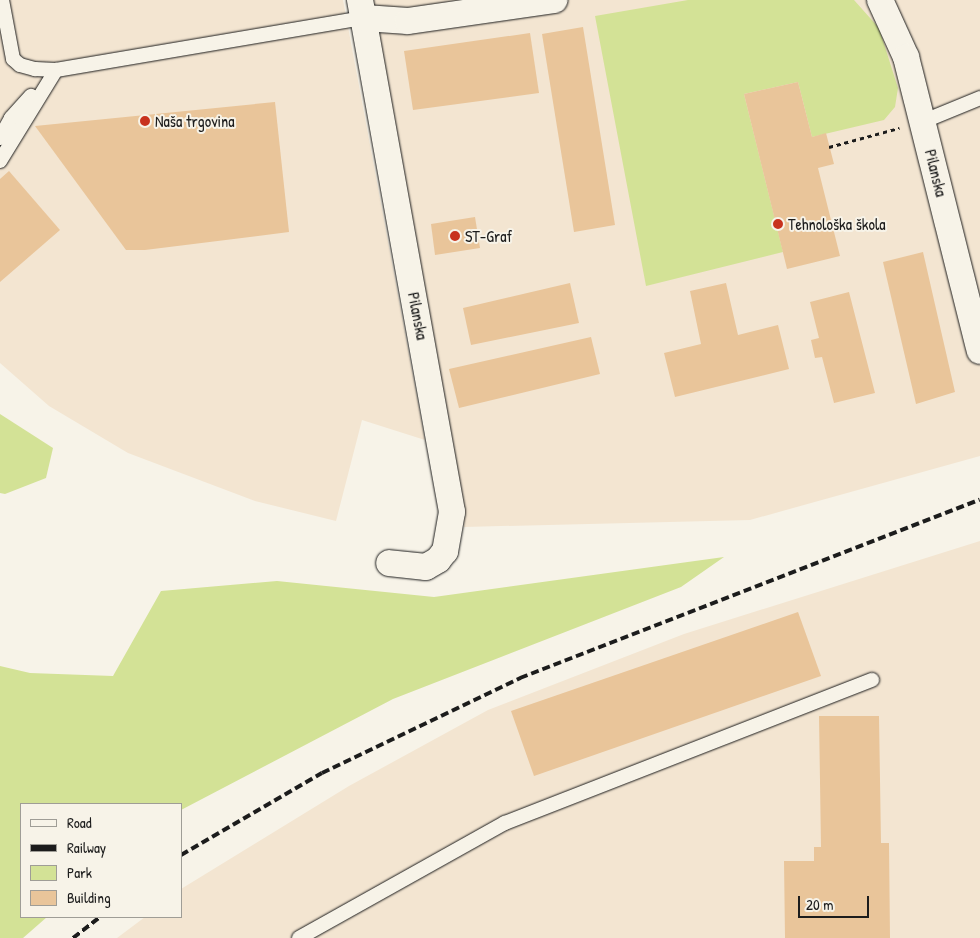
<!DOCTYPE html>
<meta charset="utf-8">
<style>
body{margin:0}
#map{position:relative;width:980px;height:938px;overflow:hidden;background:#f7f3e8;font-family:"Patrick Hand",sans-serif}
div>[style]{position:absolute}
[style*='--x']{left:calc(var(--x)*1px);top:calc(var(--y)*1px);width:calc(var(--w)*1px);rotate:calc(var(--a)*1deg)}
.built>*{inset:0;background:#f3e5d1}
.green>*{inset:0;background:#d3e296}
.building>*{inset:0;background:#e9c59a}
.path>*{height:3px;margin-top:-1.5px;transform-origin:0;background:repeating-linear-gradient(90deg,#1c1c1c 0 4px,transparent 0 8px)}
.roads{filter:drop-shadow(0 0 1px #1c1c1c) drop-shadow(0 0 1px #1c1c1c)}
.service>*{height:14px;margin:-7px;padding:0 7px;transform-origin:7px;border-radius:7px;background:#f7f3e8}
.minor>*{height:26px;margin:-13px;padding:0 13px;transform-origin:13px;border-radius:13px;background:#f7f3e8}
.rail>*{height:4px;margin-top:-2px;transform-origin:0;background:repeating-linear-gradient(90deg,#1c1c1c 0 8px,transparent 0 12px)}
.dots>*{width:14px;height:14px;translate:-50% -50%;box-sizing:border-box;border:2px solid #f7f3e8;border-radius:50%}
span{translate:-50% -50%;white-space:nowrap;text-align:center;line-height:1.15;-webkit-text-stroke:4px #f7f3e8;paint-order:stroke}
.poi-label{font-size:16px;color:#1c1c1c}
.left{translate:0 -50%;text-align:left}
.street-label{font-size:16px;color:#1c1c1c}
.legend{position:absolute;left:20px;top:803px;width:162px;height:115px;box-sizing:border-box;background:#f7f3e8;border:1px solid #9f9d96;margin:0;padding:6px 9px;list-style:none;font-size:15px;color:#1c1c1c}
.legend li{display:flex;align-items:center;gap:10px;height:25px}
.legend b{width:25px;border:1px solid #9f9d96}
.scale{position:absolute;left:798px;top:896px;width:71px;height:22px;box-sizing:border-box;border:2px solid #1c1c1c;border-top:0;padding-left:6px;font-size:15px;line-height:18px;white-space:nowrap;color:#1c1c1c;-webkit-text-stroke:4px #f7f3e8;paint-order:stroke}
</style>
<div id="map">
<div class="built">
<div style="clip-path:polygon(0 0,343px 0,425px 440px,362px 420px,336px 521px,255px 501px,128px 453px,49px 406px,0 363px)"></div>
<div style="clip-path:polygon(367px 0,980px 0,980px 456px,750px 520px,464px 527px)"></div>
<div style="clip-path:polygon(980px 541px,980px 938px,117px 938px,145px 917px,181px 917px,181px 889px,349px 786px,488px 710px,684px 634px)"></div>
</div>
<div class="green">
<div style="clip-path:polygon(688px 0,854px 0,879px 28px,898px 88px,895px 107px,884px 120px,812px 137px,798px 82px,744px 94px,783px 252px,646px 286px,595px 16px)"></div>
<div style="clip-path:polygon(0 414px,53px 448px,46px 478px,5px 494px,0 493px)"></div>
<div style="clip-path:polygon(724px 557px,681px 587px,393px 699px,181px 810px,181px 804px,21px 804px,21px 917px,47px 917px,23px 938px,0 938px,0 666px,30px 673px,113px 676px,161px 591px,277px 581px,434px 597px)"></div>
</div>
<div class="building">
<div style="clip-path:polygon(583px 27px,615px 225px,574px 232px,542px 34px)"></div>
<div style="clip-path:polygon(530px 33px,539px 93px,413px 110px,404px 51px)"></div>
<div style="clip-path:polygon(798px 82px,812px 137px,826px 133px,834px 164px,818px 168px,840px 256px,787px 269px,744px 94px)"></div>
<div style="clip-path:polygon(275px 102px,289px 232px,145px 250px,126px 250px,35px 126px)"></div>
<div style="clip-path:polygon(9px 171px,60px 230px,0 282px,0 179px)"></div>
<div style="clip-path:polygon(475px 217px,480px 248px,435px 255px,431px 224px)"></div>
<div style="clip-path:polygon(923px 252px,955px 392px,916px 404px,883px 262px)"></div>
<div style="clip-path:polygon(570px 283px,579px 323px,471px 345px,463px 308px)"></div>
<div style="clip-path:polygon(726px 283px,738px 335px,778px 325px,789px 369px,675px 397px,664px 353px,701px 344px,690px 291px)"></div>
<div style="clip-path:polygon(849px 292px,875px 393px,834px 403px,822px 357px,815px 358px,811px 340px,819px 338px,810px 302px)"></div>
<div style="clip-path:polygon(591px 337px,600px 374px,459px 408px,449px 369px)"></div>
<div style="clip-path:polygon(798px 612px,821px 676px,534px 776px,511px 711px)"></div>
<div style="clip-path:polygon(819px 716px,879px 716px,881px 843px,889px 843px,890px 938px,785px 938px,784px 861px,814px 861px,814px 847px,821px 847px)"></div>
</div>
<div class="path">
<div style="--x:829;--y:147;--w:73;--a:-15.2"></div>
</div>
<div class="roads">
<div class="service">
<div style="--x:2;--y:0;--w:60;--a:79.4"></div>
<div style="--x:13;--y:59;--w:9;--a:41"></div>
<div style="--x:20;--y:65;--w:16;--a:15"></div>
<div style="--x:35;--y:69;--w:21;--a:3"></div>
<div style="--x:56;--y:70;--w:312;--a:-9.6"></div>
<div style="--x:924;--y:121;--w:61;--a:-22.3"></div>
<div style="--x:0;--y:138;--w:23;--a:-61"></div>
<div style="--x:11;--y:118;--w:30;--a:-48"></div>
<div style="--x:0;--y:161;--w:107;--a:-58.4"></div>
<div style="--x:299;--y:938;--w:236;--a:-29.2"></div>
<div style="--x:505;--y:823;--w:394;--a:-21.3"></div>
</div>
<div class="minor">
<div style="--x:360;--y:0;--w:520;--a:79.81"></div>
<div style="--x:452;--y:512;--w:40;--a:100"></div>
<div style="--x:445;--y:551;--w:11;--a:128"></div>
<div style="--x:438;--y:560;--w:14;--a:150"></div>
<div style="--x:426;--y:567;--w:37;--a:-174"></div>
<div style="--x:880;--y:0;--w:63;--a:65.5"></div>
<div style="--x:906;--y:57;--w:303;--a:75.9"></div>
<div style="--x:364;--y:18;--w:44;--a:3.9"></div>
<div style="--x:408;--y:21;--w:148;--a:-8.2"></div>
</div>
</div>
<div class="rail">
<div style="--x:181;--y:855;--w:163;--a:-30.2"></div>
<div style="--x:322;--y:773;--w:220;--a:-25.6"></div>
<div style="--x:520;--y:678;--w:493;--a:-21.2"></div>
<div style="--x:73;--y:938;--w:34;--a:-38"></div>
</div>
<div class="dots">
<div style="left:145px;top:121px;background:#c8321e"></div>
<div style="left:778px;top:224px;background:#c8321e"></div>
<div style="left:455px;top:236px;background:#c8321e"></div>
</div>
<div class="poi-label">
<span class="left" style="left:155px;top:121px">Naša trgovina</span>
<span class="left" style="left:788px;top:224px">Tehnološka škola</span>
<span class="left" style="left:465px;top:236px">ST-Graf</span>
</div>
<div class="street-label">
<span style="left:936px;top:173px;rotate:76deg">Pilanska</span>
<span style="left:418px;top:316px;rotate:79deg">Pilanska</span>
</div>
<ul class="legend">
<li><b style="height:6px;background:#f7f3e8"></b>Road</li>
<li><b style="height:6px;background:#1c1c1c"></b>Railway</li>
<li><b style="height:14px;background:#d3e296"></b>Park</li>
<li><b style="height:14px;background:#e9c59a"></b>Building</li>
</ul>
<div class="scale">20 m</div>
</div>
